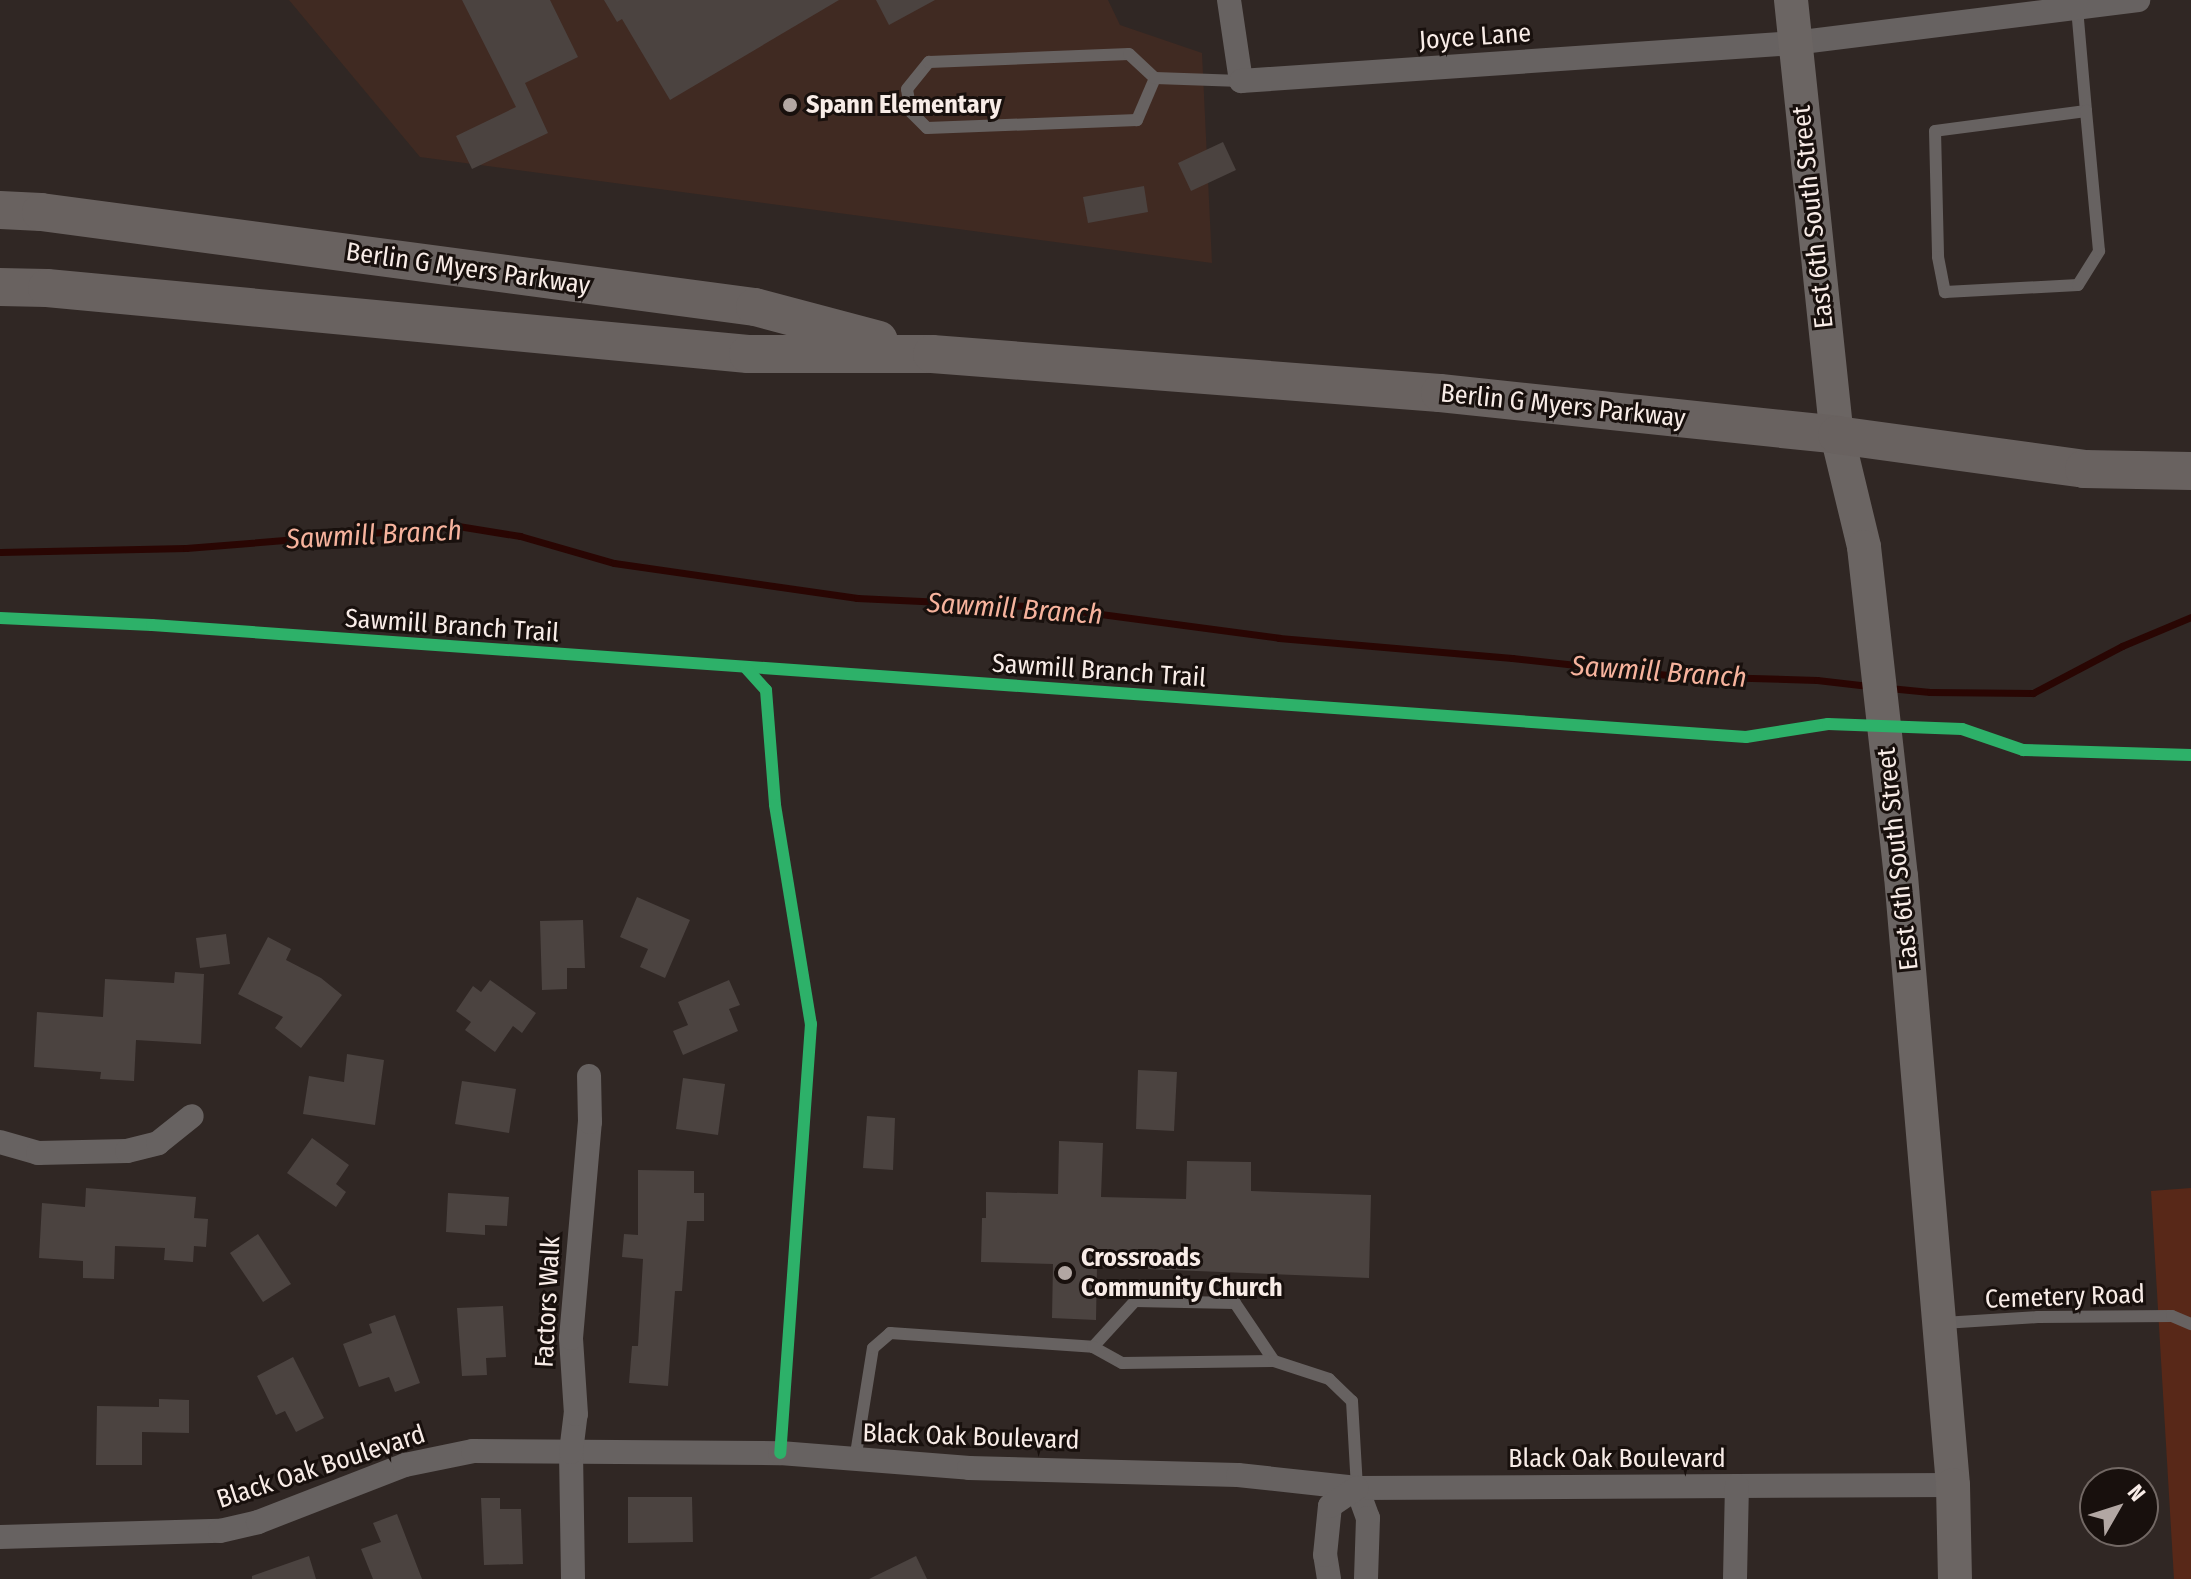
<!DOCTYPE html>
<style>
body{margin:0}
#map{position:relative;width:2191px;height:1579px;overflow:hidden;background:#302724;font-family:"Fira Sans Condensed",sans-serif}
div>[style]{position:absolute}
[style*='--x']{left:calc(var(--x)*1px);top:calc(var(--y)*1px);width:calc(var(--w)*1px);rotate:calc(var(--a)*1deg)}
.built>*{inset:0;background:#402a22}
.green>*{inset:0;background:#582818}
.stream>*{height:7px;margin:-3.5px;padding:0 3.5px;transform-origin:3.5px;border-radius:3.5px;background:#290603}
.building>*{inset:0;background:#4b4340}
.lane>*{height:12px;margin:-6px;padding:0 6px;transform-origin:6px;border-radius:6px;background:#676261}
.street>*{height:24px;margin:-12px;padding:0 12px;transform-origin:12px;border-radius:12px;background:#676261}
.secondary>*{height:34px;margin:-17px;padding:0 17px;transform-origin:17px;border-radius:17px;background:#6b6563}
.primary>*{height:38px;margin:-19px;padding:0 19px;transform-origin:19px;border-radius:19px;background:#696260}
.cycleway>*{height:12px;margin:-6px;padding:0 6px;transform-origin:6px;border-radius:6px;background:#2db169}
.dots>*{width:22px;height:22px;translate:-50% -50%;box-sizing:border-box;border:4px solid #18100d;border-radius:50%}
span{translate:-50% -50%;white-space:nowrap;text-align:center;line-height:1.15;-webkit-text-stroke:6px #18100d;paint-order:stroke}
.street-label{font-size:26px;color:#f8ece7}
.poi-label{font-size:26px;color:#f8ece7;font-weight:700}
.left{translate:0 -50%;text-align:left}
.water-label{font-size:28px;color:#f7b39d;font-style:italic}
.north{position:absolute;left:2079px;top:1467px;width:80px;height:80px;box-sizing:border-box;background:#18100d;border:2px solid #726864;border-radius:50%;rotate:51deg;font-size:22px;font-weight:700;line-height:32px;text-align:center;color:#f8ece7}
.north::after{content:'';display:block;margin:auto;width:28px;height:36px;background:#b2a7a3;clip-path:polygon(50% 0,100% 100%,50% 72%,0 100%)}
</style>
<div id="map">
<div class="built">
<div style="clip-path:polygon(289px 0,1108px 0,1120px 25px,1202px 53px,1212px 263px,420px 157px)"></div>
</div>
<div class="green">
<div style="clip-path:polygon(2191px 1188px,2191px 1579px,2174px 1579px,2151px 1191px)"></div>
</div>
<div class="stream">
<div style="--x:0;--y:552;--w:186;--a:-1.2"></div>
<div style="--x:186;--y:548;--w:273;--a:-4.6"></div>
<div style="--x:458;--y:526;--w:63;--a:9.2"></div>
<div style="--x:520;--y:536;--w:98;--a:16"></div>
<div style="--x:614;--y:563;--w:246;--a:8.2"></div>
<div style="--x:857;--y:598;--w:191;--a:2.7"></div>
<div style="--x:1048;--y:607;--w:233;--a:7.6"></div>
<div style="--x:1279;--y:638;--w:234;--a:4.9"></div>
<div style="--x:1512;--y:658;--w:166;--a:6.2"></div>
<div style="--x:1677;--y:676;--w:140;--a:1.6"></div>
<div style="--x:1817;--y:680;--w:52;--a:6.6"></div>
<div style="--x:1889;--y:688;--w:41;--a:5.6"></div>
<div style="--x:1930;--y:692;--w:103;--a:0.6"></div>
<div style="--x:2033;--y:693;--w:101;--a:-27.8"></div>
<div style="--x:2122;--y:646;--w:75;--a:-22.8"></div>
</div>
<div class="building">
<div style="clip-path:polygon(462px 0,550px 0,578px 57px,525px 83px,548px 133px,472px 169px,456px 136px,516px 107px)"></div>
<div style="clip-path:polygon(604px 0,839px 0,670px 100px,622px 19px,617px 22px)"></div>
<div style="clip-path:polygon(876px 0,935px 0,889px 25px)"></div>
<div style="clip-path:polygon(1223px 142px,1236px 170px,1191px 191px,1178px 163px)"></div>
<div style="clip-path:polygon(1144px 186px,1148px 212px,1088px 223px,1083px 197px)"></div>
<div style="clip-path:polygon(637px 897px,690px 920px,665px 978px,640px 967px,648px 949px,620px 937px)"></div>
<div style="clip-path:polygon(583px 920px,585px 968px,567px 968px,567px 989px,542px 990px,540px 921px)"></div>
<div style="clip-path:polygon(226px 934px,230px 964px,200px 968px,196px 938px)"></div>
<div style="clip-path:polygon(268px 937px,291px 949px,286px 960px,321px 978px,342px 995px,301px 1048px,275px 1028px,283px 1017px,238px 994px)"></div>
<div style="clip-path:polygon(175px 972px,204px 974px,201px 1044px,136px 1040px,134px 1081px,100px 1079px,101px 1072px,34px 1067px,37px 1012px,103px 1017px,105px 979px,174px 983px)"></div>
<div style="clip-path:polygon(490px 980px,536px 1013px,522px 1033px,513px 1026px,495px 1052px,465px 1030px,471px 1022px,456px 1011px,473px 986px,481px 992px)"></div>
<div style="clip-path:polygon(729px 980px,740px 1005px,729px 1009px,738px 1031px,683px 1055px,673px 1031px,688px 1025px,678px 1002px)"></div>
<div style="clip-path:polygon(347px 1054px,384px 1060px,375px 1125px,303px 1114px,309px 1076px,344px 1082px)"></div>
<div style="clip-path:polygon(1138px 1070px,1177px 1072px,1174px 1131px,1136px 1129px)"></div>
<div style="clip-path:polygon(683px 1078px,725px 1084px,718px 1135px,676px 1129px)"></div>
<div style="clip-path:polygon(462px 1081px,516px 1089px,509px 1133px,455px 1124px)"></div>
<div style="clip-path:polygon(867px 1116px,895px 1118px,893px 1170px,863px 1168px)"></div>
<div style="clip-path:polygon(312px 1138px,349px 1165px,336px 1184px,346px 1192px,336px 1207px,287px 1173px)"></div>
<div style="clip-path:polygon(1059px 1141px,1103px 1143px,1101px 1197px,1186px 1199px,1187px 1161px,1251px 1162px,1251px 1191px,1371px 1195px,1369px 1278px,1097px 1267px,1096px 1320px,1052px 1318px,1053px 1264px,981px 1262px,982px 1218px,986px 1218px,986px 1192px,1058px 1194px)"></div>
<div style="clip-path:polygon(638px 1170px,694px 1171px,694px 1193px,704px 1193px,704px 1221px,687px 1221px,682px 1291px,675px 1291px,668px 1386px,629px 1383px,632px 1346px,638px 1346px,643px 1259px,622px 1257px,624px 1234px,638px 1235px)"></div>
<div style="clip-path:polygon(86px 1188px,196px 1197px,194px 1218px,208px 1219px,206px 1247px,194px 1246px,193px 1262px,164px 1260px,165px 1248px,115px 1246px,114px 1279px,83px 1278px,83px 1261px,39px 1258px,42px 1203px,85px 1207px)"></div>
<div style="clip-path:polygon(448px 1193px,509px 1197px,507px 1226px,485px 1225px,485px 1235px,446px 1232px)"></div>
<div style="clip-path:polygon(258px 1234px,291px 1284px,263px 1302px,230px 1253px)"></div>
<div style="clip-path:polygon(503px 1306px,506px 1357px,486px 1358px,487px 1375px,462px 1376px,457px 1308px)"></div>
<div style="clip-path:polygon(395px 1315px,420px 1383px,395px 1392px,389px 1377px,359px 1387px,343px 1344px,372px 1333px,369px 1324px)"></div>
<div style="clip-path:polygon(293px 1357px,324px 1418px,296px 1432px,285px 1411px,276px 1415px,257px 1376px)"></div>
<div style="clip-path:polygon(159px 1399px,189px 1400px,189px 1433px,142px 1432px,142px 1465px,96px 1465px,97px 1406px,159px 1407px)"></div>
<div style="clip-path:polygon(628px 1497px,692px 1497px,693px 1542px,628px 1543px)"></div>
<div style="clip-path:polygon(481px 1498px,500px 1498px,500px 1509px,521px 1509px,523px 1564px,484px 1565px)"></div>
<div style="clip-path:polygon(397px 1514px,422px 1579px,373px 1579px,361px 1549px,381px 1542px,373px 1523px)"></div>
<div style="clip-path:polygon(309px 1556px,316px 1579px,252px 1579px,252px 1576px)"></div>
<div style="clip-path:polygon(916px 1556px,927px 1579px,869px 1579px)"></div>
</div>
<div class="lane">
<div style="--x:2077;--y:8;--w:103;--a:85"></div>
<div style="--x:2086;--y:111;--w:152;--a:172.5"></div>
<div style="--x:1935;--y:131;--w:126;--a:88.6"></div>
<div style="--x:1938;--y:257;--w:36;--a:79"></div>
<div style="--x:1945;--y:292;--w:133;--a:-3"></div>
<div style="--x:2078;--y:285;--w:40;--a:-58"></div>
<div style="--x:2099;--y:251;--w:141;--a:-95.3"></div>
<div style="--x:1155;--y:78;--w:46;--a:113.2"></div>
<div style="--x:1137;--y:120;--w:210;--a:177.8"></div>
<div style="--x:927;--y:128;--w:23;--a:-135"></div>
<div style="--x:911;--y:112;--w:23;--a:-100"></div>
<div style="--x:907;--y:89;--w:35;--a:-51"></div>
<div style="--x:929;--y:62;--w:200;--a:-2.3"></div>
<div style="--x:1129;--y:54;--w:35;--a:43"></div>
<div style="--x:1155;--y:78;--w:86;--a:2"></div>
<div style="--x:1943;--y:1323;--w:95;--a:-3.6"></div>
<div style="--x:2038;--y:1317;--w:134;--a:-0.4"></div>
<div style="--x:2172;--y:1316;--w:21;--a:23"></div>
<div style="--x:1093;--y:1347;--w:62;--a:-47.6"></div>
<div style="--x:1135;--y:1301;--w:100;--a:1.1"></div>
<div style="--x:1235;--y:1303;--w:70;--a:56.1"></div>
<div style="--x:855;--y:1460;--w:113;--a:-80.9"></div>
<div style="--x:873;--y:1348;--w:23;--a:-41"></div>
<div style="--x:890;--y:1333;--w:203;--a:3.9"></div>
<div style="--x:1093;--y:1347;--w:33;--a:29"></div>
<div style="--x:1122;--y:1363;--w:152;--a:-0.8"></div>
<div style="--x:1274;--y:1361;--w:58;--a:18.1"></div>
<div style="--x:1329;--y:1379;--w:32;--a:44"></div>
<div style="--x:1352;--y:1401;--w:87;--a:86.7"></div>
</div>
<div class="street">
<div style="--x:1229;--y:0;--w:82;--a:81.6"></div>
<div style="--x:1241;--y:81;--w:554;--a:-3.93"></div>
<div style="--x:1794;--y:43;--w:347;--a:-7.1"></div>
<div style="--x:0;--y:1142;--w:40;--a:16"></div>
<div style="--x:38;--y:1153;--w:89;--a:-1.3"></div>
<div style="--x:127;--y:1151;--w:32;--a:-14"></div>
<div style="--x:158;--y:1143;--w:43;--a:-38.5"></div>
<div style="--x:1357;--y:1488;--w:32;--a:70"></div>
<div style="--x:1368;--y:1518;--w:61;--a:91.9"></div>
<div style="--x:0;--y:1537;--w:220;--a:-1.6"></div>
<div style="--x:220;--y:1531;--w:39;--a:-13"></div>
<div style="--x:258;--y:1522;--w:158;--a:-21.2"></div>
<div style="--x:405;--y:1465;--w:69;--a:-11.6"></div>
<div style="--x:473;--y:1451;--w:307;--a:0.4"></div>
<div style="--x:780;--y:1453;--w:190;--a:4.5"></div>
<div style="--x:969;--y:1468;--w:269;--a:1.5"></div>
<div style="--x:1238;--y:1475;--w:120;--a:6.2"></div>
<div style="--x:1357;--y:1488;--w:596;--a:-0.29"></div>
<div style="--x:573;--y:1579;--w:127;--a:-90.9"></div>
<div style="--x:571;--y:1452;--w:38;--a:-83"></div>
<div style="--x:576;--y:1414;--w:76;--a:-93.8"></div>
<div style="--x:571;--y:1338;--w:217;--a:-85"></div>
<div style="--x:590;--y:1122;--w:46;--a:-91.2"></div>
<div style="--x:1329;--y:1579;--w:24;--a:-99"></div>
<div style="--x:1325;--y:1555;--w:49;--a:-84.2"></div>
<div style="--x:1330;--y:1506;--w:32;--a:-34"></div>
<div style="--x:1735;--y:1579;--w:93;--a:-88.8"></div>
</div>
<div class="secondary">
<div style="--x:1791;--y:0;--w:437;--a:84"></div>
<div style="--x:1837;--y:435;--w:115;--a:76.4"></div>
<div style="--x:1864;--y:547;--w:331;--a:83.6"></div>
<div style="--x:1901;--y:876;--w:611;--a:85.12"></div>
<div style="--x:1953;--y:1485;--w:94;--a:88.8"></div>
</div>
<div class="primary">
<div style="--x:0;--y:210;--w:41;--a:2.8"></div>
<div style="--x:41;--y:212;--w:720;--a:7.58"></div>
<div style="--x:755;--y:307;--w:128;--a:14.9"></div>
<div style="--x:0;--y:287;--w:47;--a:1.2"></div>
<div style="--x:47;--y:288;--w:704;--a:5.38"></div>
<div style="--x:748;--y:354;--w:184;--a:0"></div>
<div style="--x:932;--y:354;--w:509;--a:4.39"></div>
<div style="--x:1440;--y:393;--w:399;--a:6"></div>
<div style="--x:1837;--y:435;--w:249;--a:7.8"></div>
<div style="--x:2084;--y:469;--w:107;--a:1.1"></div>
</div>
<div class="cycleway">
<div style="--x:0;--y:618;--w:152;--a:2.6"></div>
<div style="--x:152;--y:625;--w:1598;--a:4.02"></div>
<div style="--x:1746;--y:737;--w:83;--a:-9"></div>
<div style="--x:1828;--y:724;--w:134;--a:2.1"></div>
<div style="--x:1962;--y:729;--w:65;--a:19"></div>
<div style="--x:2023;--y:750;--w:168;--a:1.7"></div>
<div style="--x:746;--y:668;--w:30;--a:48"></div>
<div style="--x:766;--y:690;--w:115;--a:85.5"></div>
<div style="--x:775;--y:805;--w:222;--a:80.7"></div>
<div style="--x:811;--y:1024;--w:430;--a:94.1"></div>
</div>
<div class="dots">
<div style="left:790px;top:105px;background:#b2a7a3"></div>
<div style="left:1065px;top:1273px;background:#b2a7a3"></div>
</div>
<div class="street-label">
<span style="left:1475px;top:37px;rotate:-4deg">Joyce Lane</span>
<span style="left:1813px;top:217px;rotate:-96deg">East 6th South Street</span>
<span style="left:468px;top:269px;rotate:8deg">Berlin G Myers Parkway</span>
<span style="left:1563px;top:406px;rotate:6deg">Berlin G Myers Parkway</span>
<span style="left:452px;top:626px;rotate:4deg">Sawmill Branch Trail</span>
<span style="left:1099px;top:671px;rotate:4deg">Sawmill Branch Trail</span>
<span style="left:1898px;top:859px;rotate:-96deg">East 6th South Street</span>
<span style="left:2065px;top:1297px;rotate:-2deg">Cemetery Road</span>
<span style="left:548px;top:1302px;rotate:-87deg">Factors Walk</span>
<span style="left:971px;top:1437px;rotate:2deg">Black Oak Boulevard</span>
<span style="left:1617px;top:1459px">Black Oak Boulevard</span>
<span style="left:321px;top:1467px;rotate:-18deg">Black Oak Boulevard</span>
</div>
<div class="poi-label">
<span class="left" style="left:806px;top:105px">Spann Elementary</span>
<span class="left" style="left:1081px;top:1273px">Crossroads<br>Community Church</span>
</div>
<div class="water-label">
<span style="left:374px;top:535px;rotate:-3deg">Sawmill Branch</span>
<span style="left:1015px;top:609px;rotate:4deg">Sawmill Branch</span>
<span style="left:1659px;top:672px;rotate:4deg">Sawmill Branch</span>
</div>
<div class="north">N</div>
</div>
